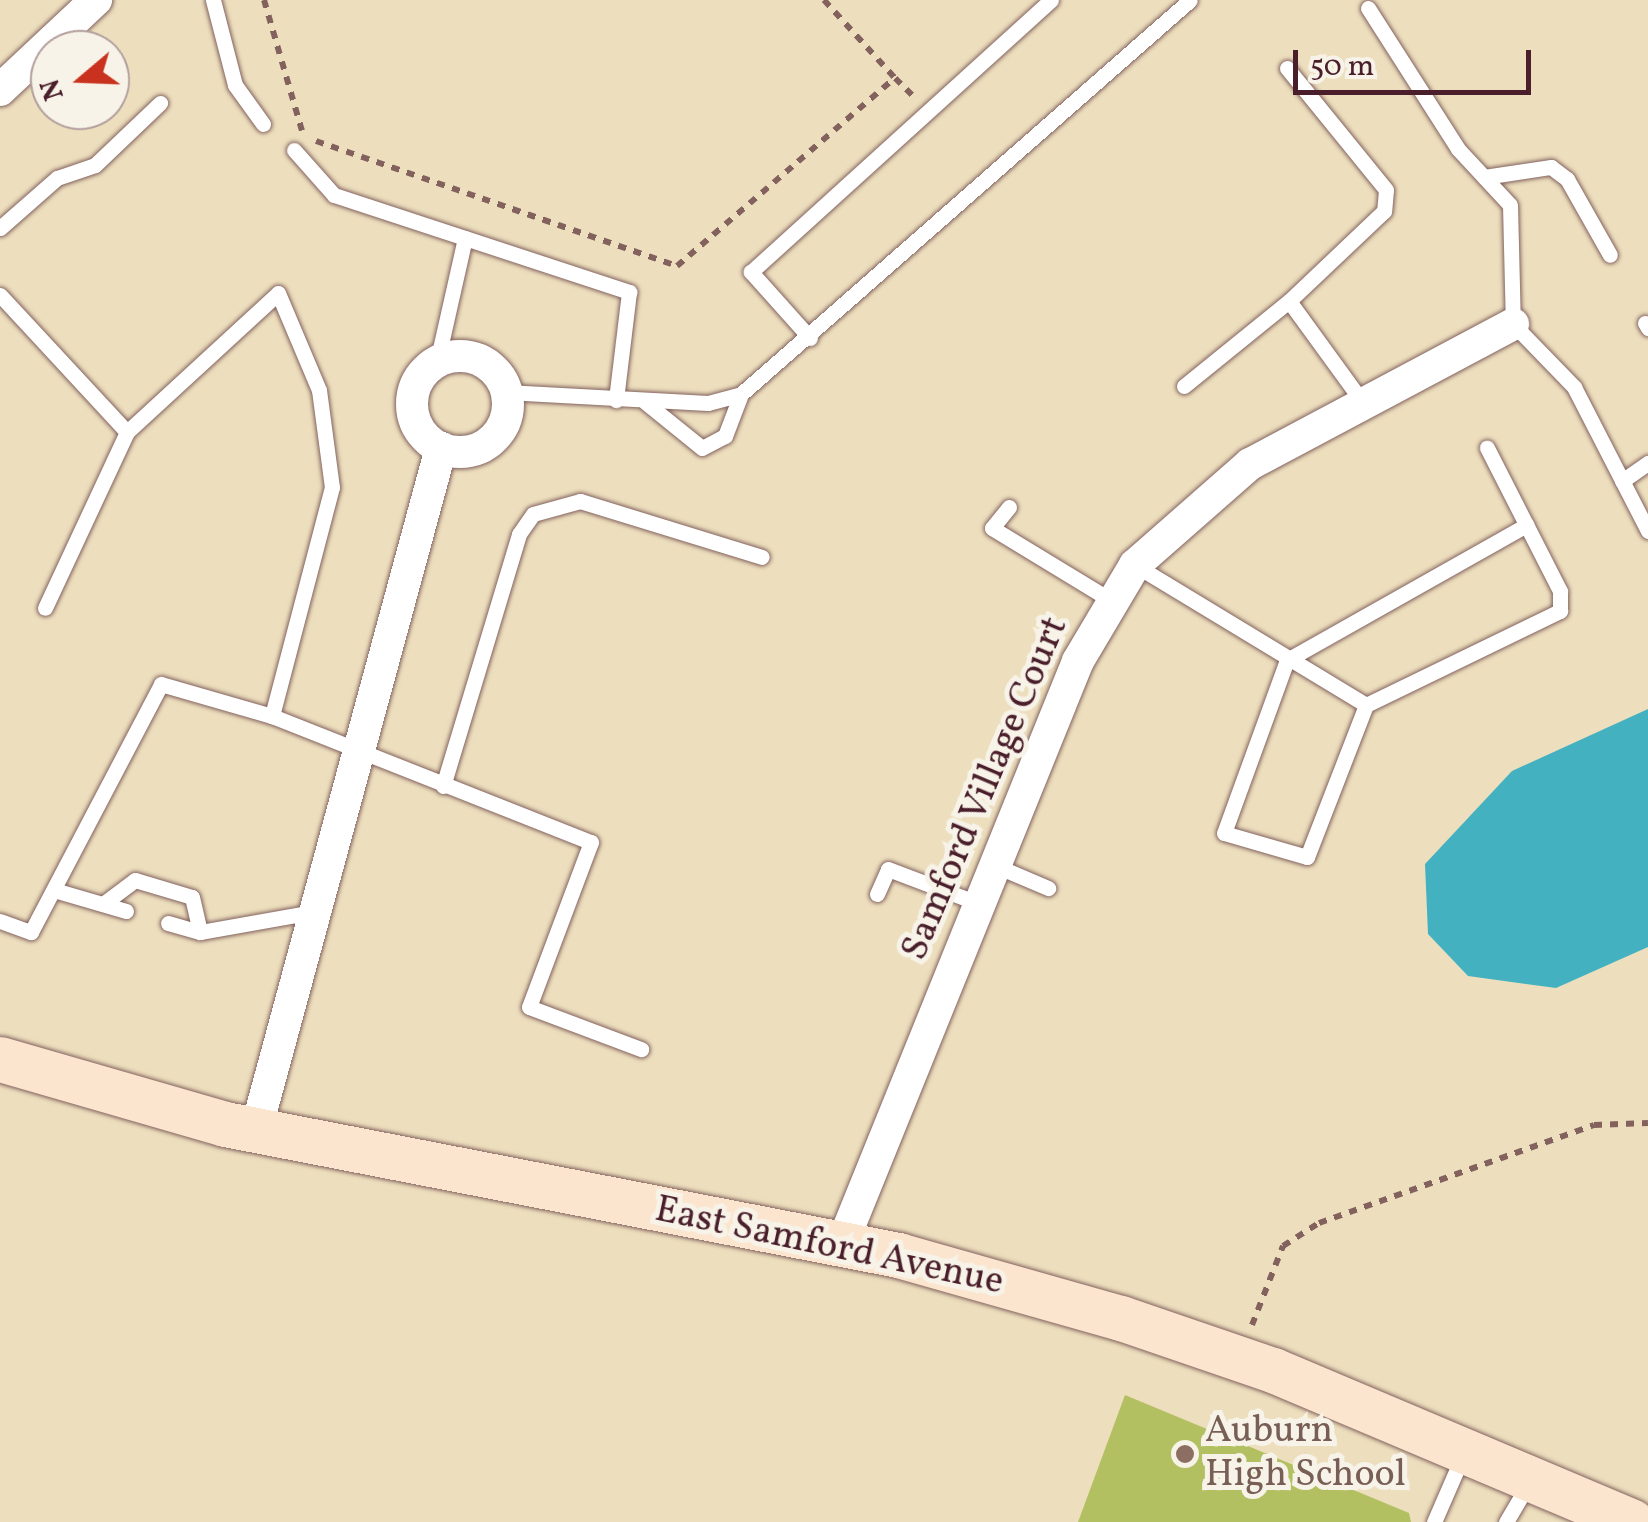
<!DOCTYPE html>
<style>
body{margin:0}
#map{position:relative;width:1648px;height:1522px;overflow:hidden;background:#eddfbe;font-family:Vollkorn,serif}
div>[style]{position:absolute}
[style*='--x']{left:calc(var(--x)*1px);top:calc(var(--y)*1px);width:calc(var(--w)*1px);rotate:calc(var(--a)*1deg)}
.green>*{inset:0;background:#b3c062}
.water>*{inset:0;background:#44b1c1}
.path>*{height:6px;margin-top:-3px;transform-origin:0;background:repeating-linear-gradient(90deg,#83625e 0 8px,transparent 0 16px)}
.roads{filter:drop-shadow(0 0 2px #83625e) drop-shadow(0 0 2px #83625e)}
.lane>*{height:15px;margin:-7.5px;padding:0 7.5px;transform-origin:7.5px;border-radius:7.5px;background:#fff}
.street>*{height:32px;margin:-16px;padding:0 16px;transform-origin:16px;border-radius:16px;background:#fff}
.street>.ring{margin:-16px;padding:0;box-sizing:content-box;background:none;border:32px solid #fff;border-radius:50%}
.secondary>*{height:45px;margin:-22.5px;padding:0 22.5px;transform-origin:22.5px;border-radius:22.5px;background:#fbe5cf}
.dots>*{width:28px;height:28px;translate:-50% -50%;box-sizing:border-box;border:5px solid #f7f3e8;border-radius:50%}
span{translate:-50% -50%;white-space:nowrap;text-align:center;line-height:1.15;-webkit-text-stroke:10px #f7f3e8;paint-order:stroke}
.street-label{font-size:38px;color:#4a1f2b}
.education-label{font-size:38px;color:#785e54}
.left{translate:0 -50%;text-align:left}
.north{position:absolute;left:30px;top:30px;width:100px;height:100px;box-sizing:border-box;background:#f7f3e8;border:2px solid #b29e9c;border-radius:50%;rotate:251deg;font-size:28px;font-weight:700;line-height:40px;text-align:center;color:#4a1f2b}
.north::after{content:'';display:block;margin:auto;width:35px;height:45px;background:#c8321e;clip-path:polygon(50% 0,100% 100%,50% 72%,0 100%)}
.scale{position:absolute;left:1293px;top:50px;width:238px;height:45px;box-sizing:border-box;border:5px solid #4a1f2b;border-top:0;padding-left:12px;font-size:30px;line-height:35px;white-space:nowrap;color:#4a1f2b;-webkit-text-stroke:8px #f7f3e8;paint-order:stroke}
</style>
<div id="map">
<div class="green">
<div style="clip-path:polygon(1125px 1395px,1409px 1513px,1411px 1522px,1078px 1522px)"></div>
</div>
<div class="water">
<div style="clip-path:polygon(1648px 709px,1648px 947px,1556px 988px,1468px 976px,1428px 934px,1425px 864px,1512px 771px)"></div>
</div>
<div class="path">
<div style="--x:264;--y:0;--w:136;--a:73.8"></div>
<div style="--x:824;--y:0;--w:105;--a:47.7"></div>
<div style="--x:316;--y:141;--w:382;--a:19.1"></div>
<div style="--x:677;--y:266;--w:288;--a:-40.8"></div>
<div style="--x:895;--y:78;--w:25;--a:45"></div>
<div style="--x:1252;--y:1325;--w:85;--a:-68.6"></div>
<div style="--x:1283;--y:1246;--w:43;--a:-32.6"></div>
<div style="--x:1319;--y:1223;--w:292;--a:-19.6"></div>
<div style="--x:1594;--y:1125;--w:54;--a:-2.1"></div>
</div>
<div class="roads">
<div class="lane">
<div style="--x:213;--y:0;--w:88;--a:75.5"></div>
<div style="--x:235;--y:85;--w:48;--a:54.3"></div>
<div style="--x:1368;--y:8;--w:167;--a:57.4"></div>
<div style="--x:1458;--y:149;--w:76;--a:47.1"></div>
<div style="--x:1510;--y:205;--w:119;--a:88.6"></div>
<div style="--x:1513;--y:324;--w:88;--a:45.9"></div>
<div style="--x:1574;--y:387;--w:162;--a:62.8"></div>
<div style="--x:1287;--y:68;--w:157;--a:50.9"></div>
<div style="--x:1386;--y:190;--w:21;--a:95"></div>
<div style="--x:1384;--y:211;--w:131;--a:136.5"></div>
<div style="--x:294;--y:150;--w:60;--a:48.4"></div>
<div style="--x:334;--y:195;--w:311;--a:18.2"></div>
<div style="--x:629;--y:292;--w:109;--a:96.9"></div>
<div style="--x:1484;--y:177;--w:68;--a:-8.5"></div>
<div style="--x:1551;--y:167;--w:20;--a:37"></div>
<div style="--x:1567;--y:179;--w:87;--a:60.5"></div>
<div style="--x:0;--y:228;--w:76;--a:-41.3"></div>
<div style="--x:57;--y:178;--w:40;--a:-18.9"></div>
<div style="--x:95;--y:165;--w:90;--a:-43.6"></div>
<div style="--x:0;--y:295;--w:187;--a:47.2"></div>
<div style="--x:127;--y:432;--w:194;--a:115"></div>
<div style="--x:1645;--y:323;--w:6;--a:59"></div>
<div style="--x:810;--y:338;--w:89;--a:-131.8"></div>
<div style="--x:751;--y:272;--w:405;--a:-42.2"></div>
<div style="--x:437;--y:362;--w:127;--a:-77.3"></div>
<div style="--x:1184;--y:386;--w:135;--a:-39"></div>
<div style="--x:1289;--y:301;--w:126;--a:54"></div>
<div style="--x:506;--y:392;--w:202;--a:3.1"></div>
<div style="--x:708;--y:403;--w:34;--a:-15"></div>
<div style="--x:741;--y:394;--w:597;--a:-41.27"></div>
<div style="--x:645;--y:402;--w:73;--a:38.9"></div>
<div style="--x:702;--y:448;--w:26;--a:-28"></div>
<div style="--x:725;--y:436;--w:45;--a:-69.1"></div>
<div style="--x:127;--y:432;--w:205;--a:-42.6"></div>
<div style="--x:278;--y:293;--w:105;--a:67.1"></div>
<div style="--x:319;--y:390;--w:98;--a:82.4"></div>
<div style="--x:332;--y:487;--w:237;--a:104.7"></div>
<div style="--x:1622;--y:481;--w:32;--a:-35"></div>
<div style="--x:1009;--y:507;--w:27;--a:129"></div>
<div style="--x:992;--y:528;--w:140;--a:31.3"></div>
<div style="--x:1135;--y:565;--w:270;--a:31.2"></div>
<div style="--x:1366;--y:705;--w:216;--a:-25.9"></div>
<div style="--x:1560;--y:611;--w:20;--a:-90"></div>
<div style="--x:1560;--y:591;--w:161;--a:-117"></div>
<div style="--x:1366;--y:705;--w:163;--a:111.2"></div>
<div style="--x:1307;--y:857;--w:86;--a:-163.9"></div>
<div style="--x:1224;--y:833;--w:184;--a:-70"></div>
<div style="--x:1287;--y:660;--w:275;--a:-29.4"></div>
<div style="--x:443;--y:786;--w:263;--a:-73.2"></div>
<div style="--x:519;--y:534;--w:24;--a:-55"></div>
<div style="--x:533;--y:514;--w:49;--a:-15.5"></div>
<div style="--x:580;--y:501;--w:190;--a:17.1"></div>
<div style="--x:994;--y:865;--w:59;--a:23.1"></div>
<div style="--x:54;--y:890;--w:75;--a:16.3"></div>
<div style="--x:877;--y:894;--w:27;--a:-66"></div>
<div style="--x:888;--y:869;--w:98;--a:20.8"></div>
<div style="--x:103;--y:904;--w:40;--a:-37"></div>
<div style="--x:135;--y:880;--w:59;--a:16.6"></div>
<div style="--x:192;--y:897;--w:36;--a:77"></div>
<div style="--x:0;--y:921;--w:33;--a:20"></div>
<div style="--x:31;--y:932;--w:280;--a:-62.3"></div>
<div style="--x:161;--y:684;--w:116;--a:16.1"></div>
<div style="--x:272;--y:716;--w:343;--a:21.6"></div>
<div style="--x:591;--y:842;--w:176;--a:110.6"></div>
<div style="--x:529;--y:1007;--w:120;--a:20.6"></div>
<div style="--x:168;--y:923;--w:33;--a:16"></div>
<div style="--x:200;--y:932;--w:115;--a:-10"></div>
<div style="--x:1434;--y:1522;--w:75;--a:-66.5"></div>
<div style="--x:1506;--y:1522;--w:45;--a:-59.5"></div>
</div>
<div class="street">
<div style="--x:0;--y:90;--w:132;--a:-43.2"></div>
<div class="ring" style="left:412px;top:356px;width:64px;height:64px"></div>
<div style="--x:256;--y:1130;--w:707;--a:-74.82"></div>
<div style="--x:842;--y:1244;--w:629;--a:-67.96"></div>
<div style="--x:1078;--y:661;--w:112;--a:-59.3"></div>
<div style="--x:1135;--y:565;--w:153;--a:-41.3"></div>
<div style="--x:1250;--y:464;--w:298;--a:-28"></div>
</div>
<div class="secondary">
<div style="--x:0;--y:1059;--w:234;--a:16.1"></div>
<div style="--x:225;--y:1124;--w:686;--a:11.01"></div>
<div style="--x:898;--y:1255;--w:232;--a:15.8"></div>
<div style="--x:1121;--y:1318;--w:161;--a:18.9"></div>
<div style="--x:1273;--y:1370;--w:390;--a:22.9"></div>
</div>
</div>
<div class="dots">
<div style="left:1185px;top:1454px;background:#8d6e63"></div>
</div>
<div class="street-label">
<span style="left:986px;top:789px;rotate:-67deg">Samford Village Court</span>
<span style="left:829px;top:1247px;rotate:12deg">East Samford Avenue</span>
</div>
<div class="education-label">
<span class="left" style="left:1205px;top:1454px">Auburn<br>High School</span>
</div>
<div class="north">N</div>
<div class="scale">50 m</div>
</div>
